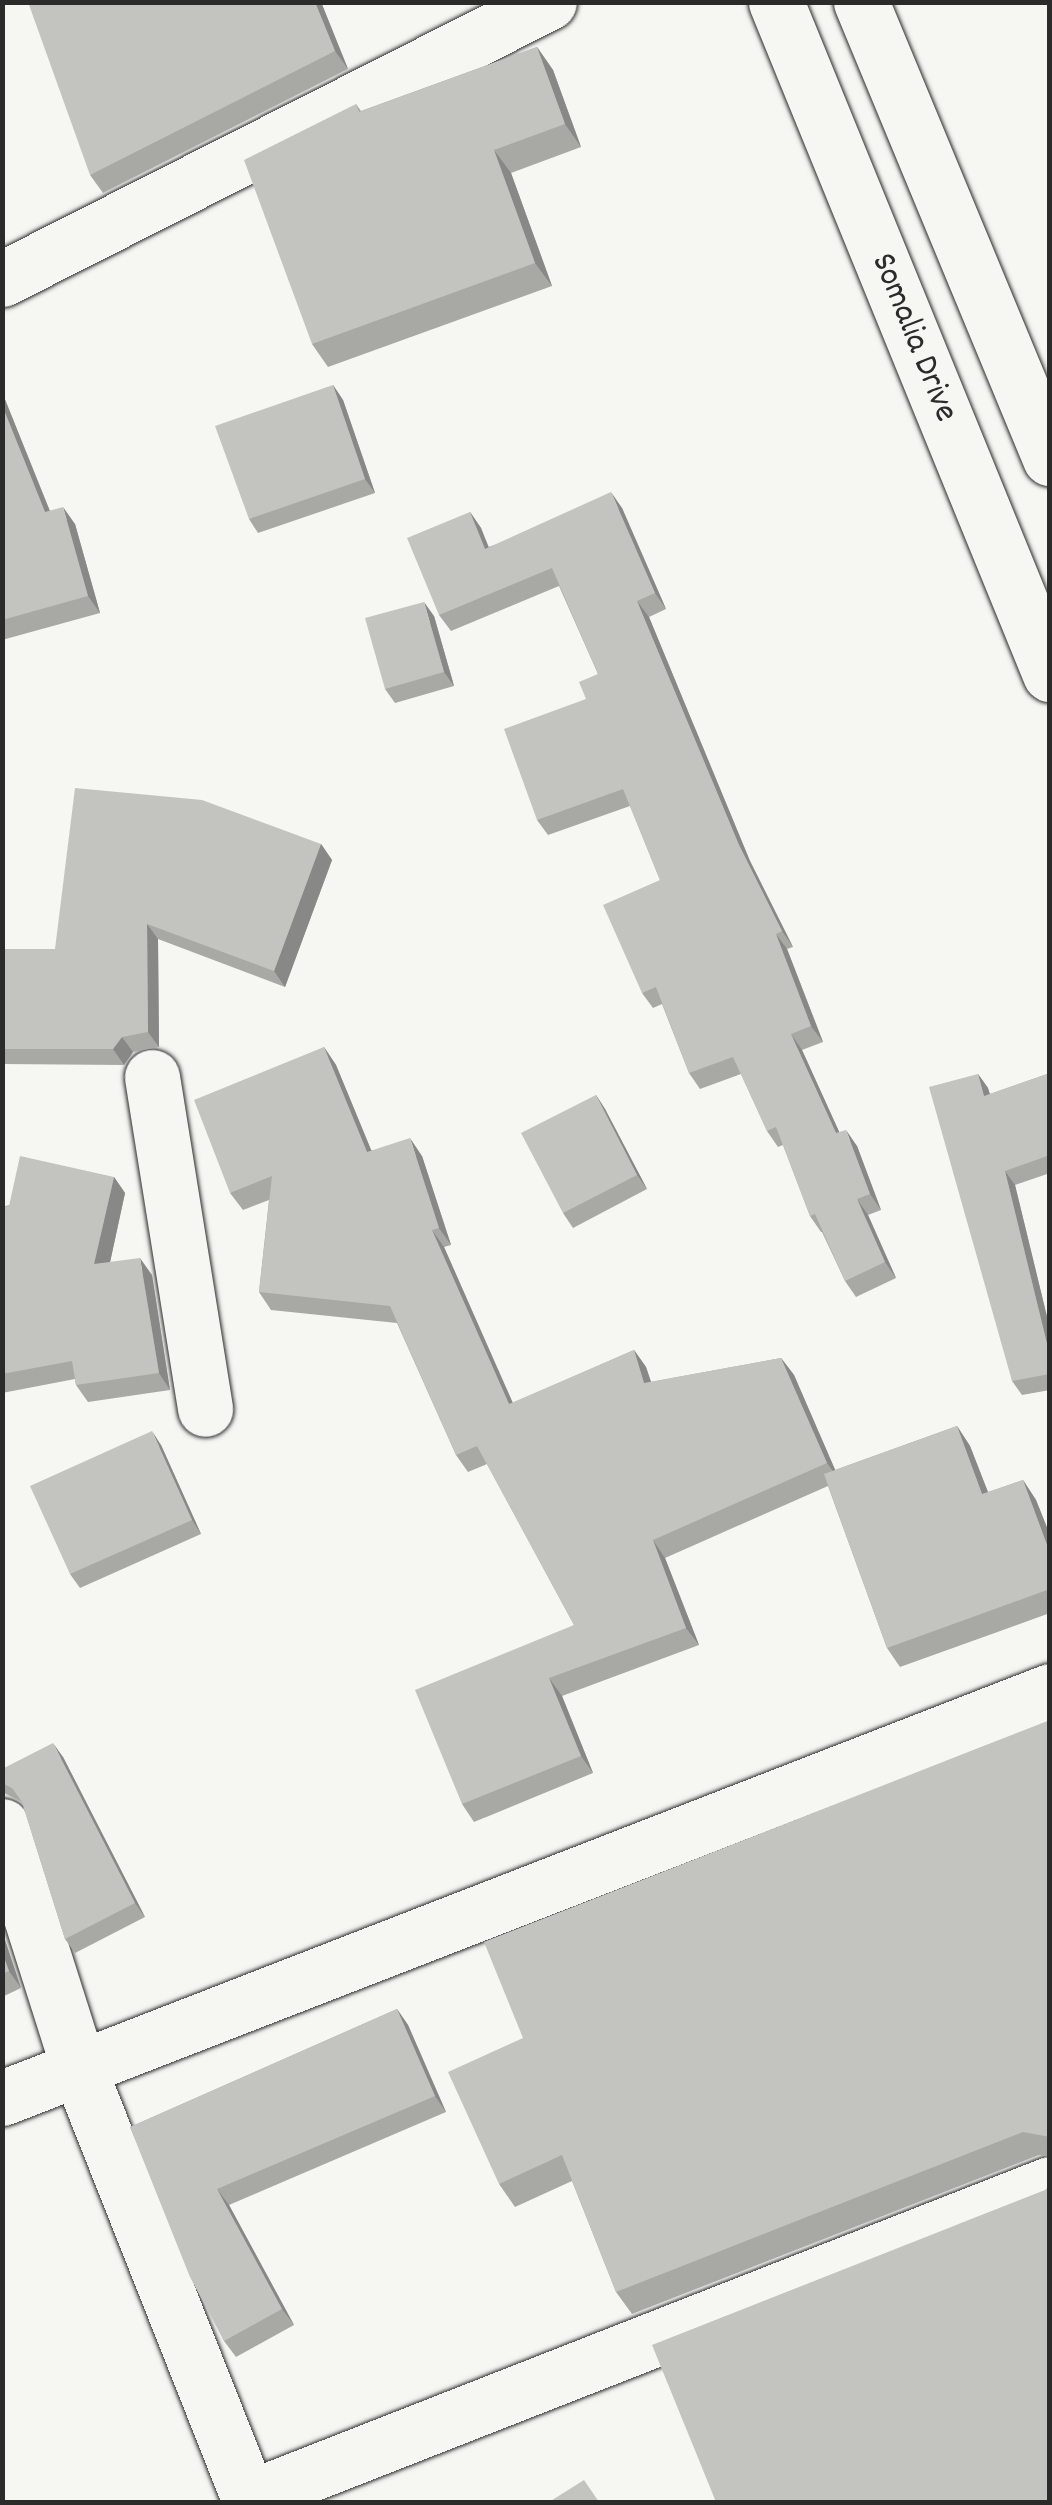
<!DOCTYPE html>
<style>
body{margin:0}
#map{position:relative;width:1052px;height:2505px;overflow:hidden;background:#f6f6f2;font-family:Dekko,sans-serif}
div>[style]{position:absolute}
[style*='--x']{left:calc(var(--x)*1px);top:calc(var(--y)*1px);width:calc(var(--w)*1px);rotate:calc(var(--a)*1deg)}
.roads{filter:drop-shadow(0 0 2px #2b2b2b) drop-shadow(0 0 2px #2b2b2b)}
.minor>*{height:55px;margin:-27.5px;padding:0 27.5px;transform-origin:27.5px;border-radius:27.5px;background:#f6f6f2}
.major>*{height:55px;margin:-27.5px;padding:0 27.5px;transform-origin:27.5px;border-radius:27.5px;background:#f6f6f2}
.wall>*{inset:0;background:#a8a8a5}
.shaded-wall>*{inset:0;background:#888886}
.building>*{inset:0;background:#c3c3c0}
span{translate:-50% -50%;white-space:nowrap;text-align:center;line-height:1.15;-webkit-text-stroke:8px #f6f6f2;paint-order:stroke}
.street-label{font-size:35px;color:#2b2b2b}
.frame{position:absolute;inset:0;border:5px solid #2b2b2b;pointer-events:none}
</style>
<div id="map">
<div class="roads">
<div class="minor">
<div style="--x:2;--y:279;--w:613;--a:-26.86"></div>
<div style="--x:152;--y:1077;--w:336;--a:80.9"></div>
<div style="--x:2;--y:1826;--w:258;--a:72.4"></div>
<div style="--x:80;--y:2072;--w:462;--a:68.4"></div>
<div style="--x:2;--y:2098;--w:1124;--a:-21.22"></div>
<div style="--x:249;--y:2498;--w:860;--a:-21.41"></div>
</div>
<div class="major">
<div style="--x:776;--y:2;--w:726;--a:67.82"></div>
<div style="--x:861;--y:2;--w:494;--a:67.5"></div>
</div>
</div>
<div class="wall">
<div style="clip-path:polygon(321px 2px,348px 69px,103px 193px,90px 175px)"></div>
<div style="clip-path:polygon(537px 47px,553px 70px,581px 147px,511px 173px,552px 286px,328px 367px,312px 344px,356px 104px,361px 111px)"></div>
<div style="clip-path:polygon(333px 385px,343px 400px,375px 493px,258px 533px,249px 519px)"></div>
<div style="clip-path:polygon(2px 392px,50px 511px,75px 524px,100px 613px,2px 640px)"></div>
<div style="clip-path:polygon(622px 508px,666px 609px,649px 617px,750px 861px,793px 947px,787px 949px,823px 1042px,802px 1050px,839px 1132px,857px 1146px,881px 1210px,868px 1215px,896px 1278px,856px 1297px,845px 1281px,822px 1232px,821px 1232px,810px 1216px,783px 1145px,778px 1147px,767px 1131px,741px 1074px,700px 1089px,689px 1073px,662px 1004px,653px 1008px,642px 993px,660px 880px,630px 806px,548px 835px,537px 820px,586px 699px,598px 674px,559px 586px,451px 631px,439px 615px,470px 512px,481px 528px,488px 547px)"></div>
<div style="clip-path:polygon(434px 616px,454px 686px,395px 703px,385px 689px)"></div>
<div style="clip-path:polygon(321px 844px,332px 860px,285px 987px,158px 939px,159px 1047px,133px 1052px,124px 1065px,2px 1064px,2px 949px,55px 949px)"></div>
<div style="clip-path:polygon(324px 1047px,336px 1065px,371px 1150px,422px 1156px,451px 1245px,444px 1247px,513px 1403px,634px 1350px,646px 1367px,651px 1382px,781px 1358px,794px 1375px,835px 1470px,957px 1426px,970px 1446px,988px 1492px,1023px 1480px,1036px 1500px,1050px 1535px,1050px 1613px,900px 1667px,887px 1648px,828px 1486px,665px 1558px,699px 1645px,562px 1696px,593px 1773px,474px 1822px,462px 1804px,574px 1625px,487px 1464px,468px 1472px,456px 1455px,397px 1323px,271px 1310px,259px 1292px,269px 1200px,243px 1210px,230px 1193px)"></div>
<div style="clip-path:polygon(1050px 1073px,1050px 1173px,1015px 1185px,1050px 1329px,1050px 1390px,1022px 1395px,1012px 1381px,978px 1074px,988px 1088px,990px 1094px)"></div>
<div style="clip-path:polygon(596px 1095px,605px 1109px,647px 1189px,573px 1228px,563px 1213px)"></div>
<div style="clip-path:polygon(114px 1177px,125px 1193px,110px 1262px,152px 1275px,170px 1390px,88px 1402px,76px 1385px,75px 1379px,2px 1393px,2px 1207px)"></div>
<div style="clip-path:polygon(161px 1445px,201px 1534px,80px 1588px,70px 1574px)"></div>
<div style="clip-path:polygon(1050px 1720px,1050px 2157px,1039px 2155px,632px 2314px,616px 2292px,572px 2181px,515px 2207px,499px 2184px,523px 2038px)"></div>
<div style="clip-path:polygon(63px 1757px,145px 1917px,75px 1953px,65px 1939px,22px 1802px,2px 1792px,2px 1769px)"></div>
<div style="clip-path:polygon(2px 1931px,21px 1988px,2px 1997px)"></div>
<div style="clip-path:polygon(397px 2009px,408px 2025px,446px 2112px,229px 2205px,294px 2325px,236px 2357px,224px 2341px,130px 2127px)"></div>
</div>
<div class="shaded-wall">
<div style="clip-path:polygon(315px 2px,321px 2px,348px 69px,335px 51px)"></div>
<div style="clip-path:polygon(537px 47px,553px 70px,581px 147px,565px 124px)"></div>
<div style="clip-path:polygon(494px 150px,511px 173px,552px 286px,535px 263px)"></div>
<div style="clip-path:polygon(333px 385px,343px 400px,375px 493px,365px 479px)"></div>
<div style="clip-path:polygon(2px 392px,57px 529px,45px 512px,2px 405px)"></div>
<div style="clip-path:polygon(611px 492px,622px 508px,666px 609px,655px 593px)"></div>
<div style="clip-path:polygon(63px 507px,75px 524px,100px 613px,88px 596px)"></div>
<div style="clip-path:polygon(470px 512px,481px 528px,496px 565px,485px 549px)"></div>
<div style="clip-path:polygon(637px 601px,649px 617px,750px 861px,793px 947px,782px 931px,739px 845px)"></div>
<div style="clip-path:polygon(424px 602px,434px 616px,454px 686px,444px 672px)"></div>
<div style="clip-path:polygon(321px 844px,332px 860px,285px 987px,274px 971px)"></div>
<div style="clip-path:polygon(147px 924px,158px 939px,159px 1047px,148px 1032px)"></div>
<div style="clip-path:polygon(776px 934px,787px 949px,823px 1042px,811px 1026px)"></div>
<div style="clip-path:polygon(791px 1034px,802px 1050px,847px 1149px,836px 1133px)"></div>
<div style="clip-path:polygon(122px 1037px,133px 1052px,124px 1065px,113px 1049px)"></div>
<div style="clip-path:polygon(324px 1047px,336px 1065px,379px 1169px,367px 1152px)"></div>
<div style="clip-path:polygon(978px 1074px,988px 1088px,994px 1110px,984px 1096px)"></div>
<div style="clip-path:polygon(596px 1095px,605px 1109px,647px 1189px,637px 1175px)"></div>
<div style="clip-path:polygon(846px 1130px,857px 1146px,881px 1210px,870px 1194px)"></div>
<div style="clip-path:polygon(410px 1138px,422px 1156px,451px 1245px,439px 1228px)"></div>
<div style="clip-path:polygon(1005px 1171px,1015px 1185px,1050px 1329px,1050px 1356px)"></div>
<div style="clip-path:polygon(114px 1177px,125px 1193px,106px 1281px,94px 1264px)"></div>
<div style="clip-path:polygon(857px 1199px,868px 1215px,896px 1278px,885px 1262px)"></div>
<div style="clip-path:polygon(432px 1230px,444px 1247px,521px 1422px,509px 1404px)"></div>
<div style="clip-path:polygon(140px 1258px,152px 1275px,170px 1390px,159px 1373px)"></div>
<div style="clip-path:polygon(634px 1350px,646px 1367px,657px 1400px,644px 1383px)"></div>
<div style="clip-path:polygon(781px 1358px,794px 1375px,840px 1481px,827px 1463px)"></div>
<div style="clip-path:polygon(957px 1426px,970px 1446px,996px 1513px,982px 1494px)"></div>
<div style="clip-path:polygon(152px 1431px,161px 1445px,201px 1534px,192px 1520px)"></div>
<div style="clip-path:polygon(1023px 1480px,1036px 1500px,1050px 1535px,1050px 1553px)"></div>
<div style="clip-path:polygon(653px 1540px,665px 1558px,699px 1645px,686px 1628px)"></div>
<div style="clip-path:polygon(549px 1678px,562px 1696px,593px 1773px,581px 1756px)"></div>
<div style="clip-path:polygon(53px 1743px,63px 1757px,145px 1917px,135px 1903px)"></div>
<div style="clip-path:polygon(2px 1931px,21px 1988px,9px 1971px,2px 1952px)"></div>
<div style="clip-path:polygon(397px 2009px,408px 2025px,446px 2112px,435px 2096px)"></div>
<div style="clip-path:polygon(217px 2189px,229px 2205px,294px 2325px,282px 2309px)"></div>
</div>
<div class="building">
<div style="clip-path:polygon(28px 2px,315px 2px,335px 51px,90px 175px)"></div>
<div style="clip-path:polygon(537px 47px,565px 124px,494px 150px,535px 263px,312px 344px,244px 160px,356px 104px,359px 112px)"></div>
<div style="clip-path:polygon(333px 385px,365px 479px,249px 519px,215px 426px)"></div>
<div style="clip-path:polygon(2px 405px,45px 512px,63px 507px,88px 596px,2px 620px)"></div>
<div style="clip-path:polygon(611px 492px,655px 593px,637px 601px,739px 845px,782px 931px,776px 934px,811px 1026px,791px 1034px,836px 1133px,846px 1130px,870px 1194px,857px 1199px,885px 1262px,845px 1281px,815px 1214px,810px 1216px,776px 1127px,767px 1131px,733px 1057px,689px 1073px,656px 987px,642px 993px,603px 905px,660px 880px,623px 789px,537px 820px,504px 729px,586px 699px,579px 682px,598px 674px,552px 568px,439px 615px,407px 538px,470px 512px,485px 549px)"></div>
<div style="clip-path:polygon(424px 602px,444px 672px,385px 689px,365px 618px)"></div>
<div style="clip-path:polygon(75px 788px,202px 800px,321px 844px,274px 971px,147px 924px,148px 1032px,122px 1037px,113px 1049px,2px 1049px,2px 949px,55px 949px)"></div>
<div style="clip-path:polygon(324px 1047px,367px 1152px,410px 1138px,439px 1228px,432px 1230px,509px 1404px,634px 1350px,644px 1383px,781px 1358px,827px 1463px,653px 1540px,686px 1628px,549px 1678px,581px 1756px,462px 1804px,415px 1690px,574px 1625px,477px 1446px,456px 1455px,390px 1306px,259px 1292px,272px 1176px,230px 1193px,194px 1100px)"></div>
<div style="clip-path:polygon(1050px 1073px,1050px 1155px,1005px 1171px,1050px 1356px,1050px 1374px,1012px 1381px,929px 1087px,978px 1074px,984px 1096px)"></div>
<div style="clip-path:polygon(596px 1095px,637px 1175px,563px 1213px,521px 1133px)"></div>
<div style="clip-path:polygon(20px 1156px,114px 1177px,94px 1264px,140px 1258px,159px 1373px,76px 1385px,72px 1361px,2px 1374px,2px 1207px,9px 1206px)"></div>
<div style="clip-path:polygon(957px 1426px,982px 1494px,1023px 1480px,1050px 1553px,1050px 1589px,887px 1648px,824px 1474px)"></div>
<div style="clip-path:polygon(152px 1431px,192px 1520px,70px 1574px,30px 1486px)"></div>
<div style="clip-path:polygon(1050px 1720px,1050px 2137px,1023px 2132px,616px 2292px,562px 2155px,499px 2184px,448px 2072px,523px 2038px,484px 1942px)"></div>
<div style="clip-path:polygon(53px 1743px,135px 1903px,65px 1939px,22px 1802px,12px 1788px,2px 1783px,2px 1769px)"></div>
<div style="clip-path:polygon(2px 1952px,9px 1971px,2px 1974px)"></div>
<div style="clip-path:polygon(397px 2009px,435px 2096px,217px 2189px,282px 2309px,224px 2341px,190px 2277px,130px 2127px)"></div>
<div style="clip-path:polygon(1050px 2185px,1050px 2502px,716px 2502px,652px 2345px,1045px 2190px)"></div>
<div style="clip-path:polygon(584px 2480px,599px 2502px,549px 2502px)"></div>
</div>
<div class="street-label">
<span style="left:913px;top:338px;rotate:68deg">Somalia Drive</span>
</div>
<div class="frame"></div>
</div>
